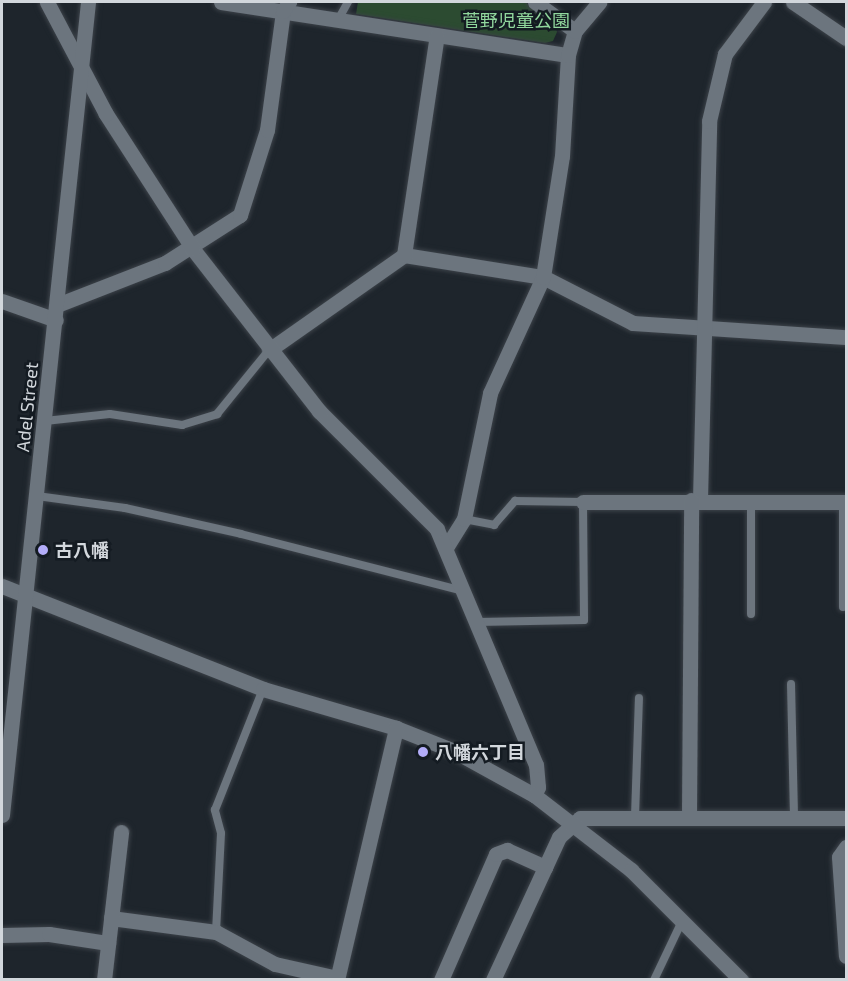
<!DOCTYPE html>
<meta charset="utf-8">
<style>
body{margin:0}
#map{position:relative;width:848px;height:981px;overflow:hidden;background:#1e252c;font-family:"Exo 2","Noto Sans JP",sans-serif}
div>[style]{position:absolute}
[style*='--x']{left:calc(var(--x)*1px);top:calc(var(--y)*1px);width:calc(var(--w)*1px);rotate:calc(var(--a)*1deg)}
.green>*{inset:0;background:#2c4b31}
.roads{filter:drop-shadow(0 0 2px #3c4249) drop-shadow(0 0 2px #3c4249)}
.service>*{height:8px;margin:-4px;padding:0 4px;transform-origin:4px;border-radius:4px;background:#6c757e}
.minor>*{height:15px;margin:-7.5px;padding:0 7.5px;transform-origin:7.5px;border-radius:7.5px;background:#6c757e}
.tertiary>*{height:15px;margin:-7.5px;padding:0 7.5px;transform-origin:7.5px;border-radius:7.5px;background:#6c757e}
.dots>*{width:16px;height:16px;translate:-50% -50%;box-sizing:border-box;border:3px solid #141b22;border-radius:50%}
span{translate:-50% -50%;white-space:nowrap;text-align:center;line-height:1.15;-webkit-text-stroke:5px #141b22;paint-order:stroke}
.park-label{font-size:18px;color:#91d79d}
.street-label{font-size:18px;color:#d2d7dc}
.poi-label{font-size:18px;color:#d2d7dc;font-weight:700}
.left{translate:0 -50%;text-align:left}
.frame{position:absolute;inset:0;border:3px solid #d2d7dc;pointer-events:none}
</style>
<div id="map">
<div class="green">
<div style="clip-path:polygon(358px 2px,525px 2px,555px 24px,557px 32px,553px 41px,545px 43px,356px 14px)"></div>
</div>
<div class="roads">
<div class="service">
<div style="--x:338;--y:20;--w:21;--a:-61"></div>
<div style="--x:45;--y:421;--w:65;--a:-6.1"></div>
<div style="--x:110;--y:414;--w:73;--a:8.7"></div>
<div style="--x:182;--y:425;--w:37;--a:-17"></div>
<div style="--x:217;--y:414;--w:82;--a:-50.9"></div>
<div style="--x:37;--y:496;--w:89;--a:7.8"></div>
<div style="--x:125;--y:508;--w:119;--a:12.6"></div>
<div style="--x:241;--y:534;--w:229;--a:14.4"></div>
<div style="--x:464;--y:519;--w:31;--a:11"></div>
<div style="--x:494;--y:525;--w:32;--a:-49"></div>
<div style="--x:515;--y:501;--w:68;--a:0.8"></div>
<div style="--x:583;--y:502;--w:118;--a:89.5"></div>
<div style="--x:584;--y:620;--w:107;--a:178.9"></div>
<div style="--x:843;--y:607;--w:105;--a:-90"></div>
<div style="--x:751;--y:614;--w:113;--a:-90"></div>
<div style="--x:791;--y:684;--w:134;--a:88.7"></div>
<div style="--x:635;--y:817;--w:119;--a:-88.1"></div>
<div style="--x:216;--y:932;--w:99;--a:-87.1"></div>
<div style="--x:221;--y:833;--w:24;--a:-105"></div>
<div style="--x:215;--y:810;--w:130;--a:-68.4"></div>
<div style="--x:654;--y:980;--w:65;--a:-64.6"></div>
</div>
<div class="minor">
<div style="--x:221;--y:2;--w:351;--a:8.7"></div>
<div style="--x:535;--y:2;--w:49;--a:35.9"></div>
<div style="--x:793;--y:2;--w:64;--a:34.2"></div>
<div style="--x:404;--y:255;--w:141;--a:9"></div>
<div style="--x:543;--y:277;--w:101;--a:27.1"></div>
<div style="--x:633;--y:323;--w:213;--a:3.8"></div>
<div style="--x:2;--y:301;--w:57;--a:19.4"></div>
<div style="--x:57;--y:305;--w:116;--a:-21.3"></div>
<div style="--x:165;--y:263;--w:89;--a:-32.6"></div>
<div style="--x:240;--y:215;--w:89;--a:-72.4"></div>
<div style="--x:267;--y:130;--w:120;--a:-82.3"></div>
<div style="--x:283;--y:11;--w:11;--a:-56"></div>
<div style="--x:269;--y:350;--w:165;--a:-35.1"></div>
<div style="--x:404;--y:255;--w:222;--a:-81.5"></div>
<div style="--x:700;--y:500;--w:379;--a:-88.6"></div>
<div style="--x:709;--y:121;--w:69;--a:-76.6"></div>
<div style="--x:725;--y:54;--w:65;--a:-53.1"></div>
<div style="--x:583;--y:502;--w:263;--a:0"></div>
<div style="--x:447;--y:546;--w:32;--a:-58"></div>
<div style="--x:464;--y:519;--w:129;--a:-78.3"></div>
<div style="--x:490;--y:393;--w:128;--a:-65.4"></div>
<div style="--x:543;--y:277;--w:122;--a:-81.1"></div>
<div style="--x:562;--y:156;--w:101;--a:-86.6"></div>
<div style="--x:568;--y:55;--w:25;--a:-74"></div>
<div style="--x:575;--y:31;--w:38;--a:-50"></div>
<div style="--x:2;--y:586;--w:281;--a:21.5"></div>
<div style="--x:263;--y:689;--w:139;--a:16.3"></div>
<div style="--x:396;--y:728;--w:62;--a:21.6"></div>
<div style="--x:454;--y:751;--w:91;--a:28.8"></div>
<div style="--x:534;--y:795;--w:9;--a:-63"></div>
<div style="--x:538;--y:787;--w:22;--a:-95"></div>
<div style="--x:536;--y:765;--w:256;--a:-112.8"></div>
<div style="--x:437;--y:529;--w:167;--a:-135"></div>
<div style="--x:319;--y:411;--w:205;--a:-127.9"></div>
<div style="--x:193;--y:249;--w:161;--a:-122.8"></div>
<div style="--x:106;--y:114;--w:127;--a:-117.8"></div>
<div style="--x:689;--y:817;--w:317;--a:-89.6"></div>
<div style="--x:846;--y:847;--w:12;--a:125"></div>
<div style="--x:839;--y:857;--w:99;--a:86"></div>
<div style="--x:111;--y:918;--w:106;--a:7.6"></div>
<div style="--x:216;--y:932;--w:67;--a:28.5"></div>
<div style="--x:275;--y:964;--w:64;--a:12.7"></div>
<div style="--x:2;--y:935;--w:47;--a:-1.2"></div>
<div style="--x:49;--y:934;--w:60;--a:8.7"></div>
<div style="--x:104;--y:980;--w:149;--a:-83.4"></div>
<div style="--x:337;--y:980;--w:259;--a:-76.8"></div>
<div style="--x:441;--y:980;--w:137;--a:-66.4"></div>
<div style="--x:496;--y:854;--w:12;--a:-20"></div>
<div style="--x:507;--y:850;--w:42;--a:24.1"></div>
<div style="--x:493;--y:980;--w:157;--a:-65.2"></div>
<div style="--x:559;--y:837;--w:28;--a:-42"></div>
<div style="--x:580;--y:818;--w:266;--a:0"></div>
</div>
<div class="tertiary">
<div style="--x:534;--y:795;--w:123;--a:37.7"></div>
<div style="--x:631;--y:870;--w:156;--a:45"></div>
<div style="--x:2;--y:815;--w:818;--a:-83.96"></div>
</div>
</div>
<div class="dots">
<div style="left:43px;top:550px;background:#b3adf9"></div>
<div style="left:423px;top:752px;background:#b3adf9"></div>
</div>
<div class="park-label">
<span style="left:516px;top:20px">菅野児童公園</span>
</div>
<div class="street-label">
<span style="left:27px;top:407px;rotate:-84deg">Adel Street</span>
</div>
<div class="poi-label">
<span class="left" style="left:55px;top:550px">古八幡</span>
<span class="left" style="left:435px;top:752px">八幡六丁目</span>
</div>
<div class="frame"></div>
</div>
